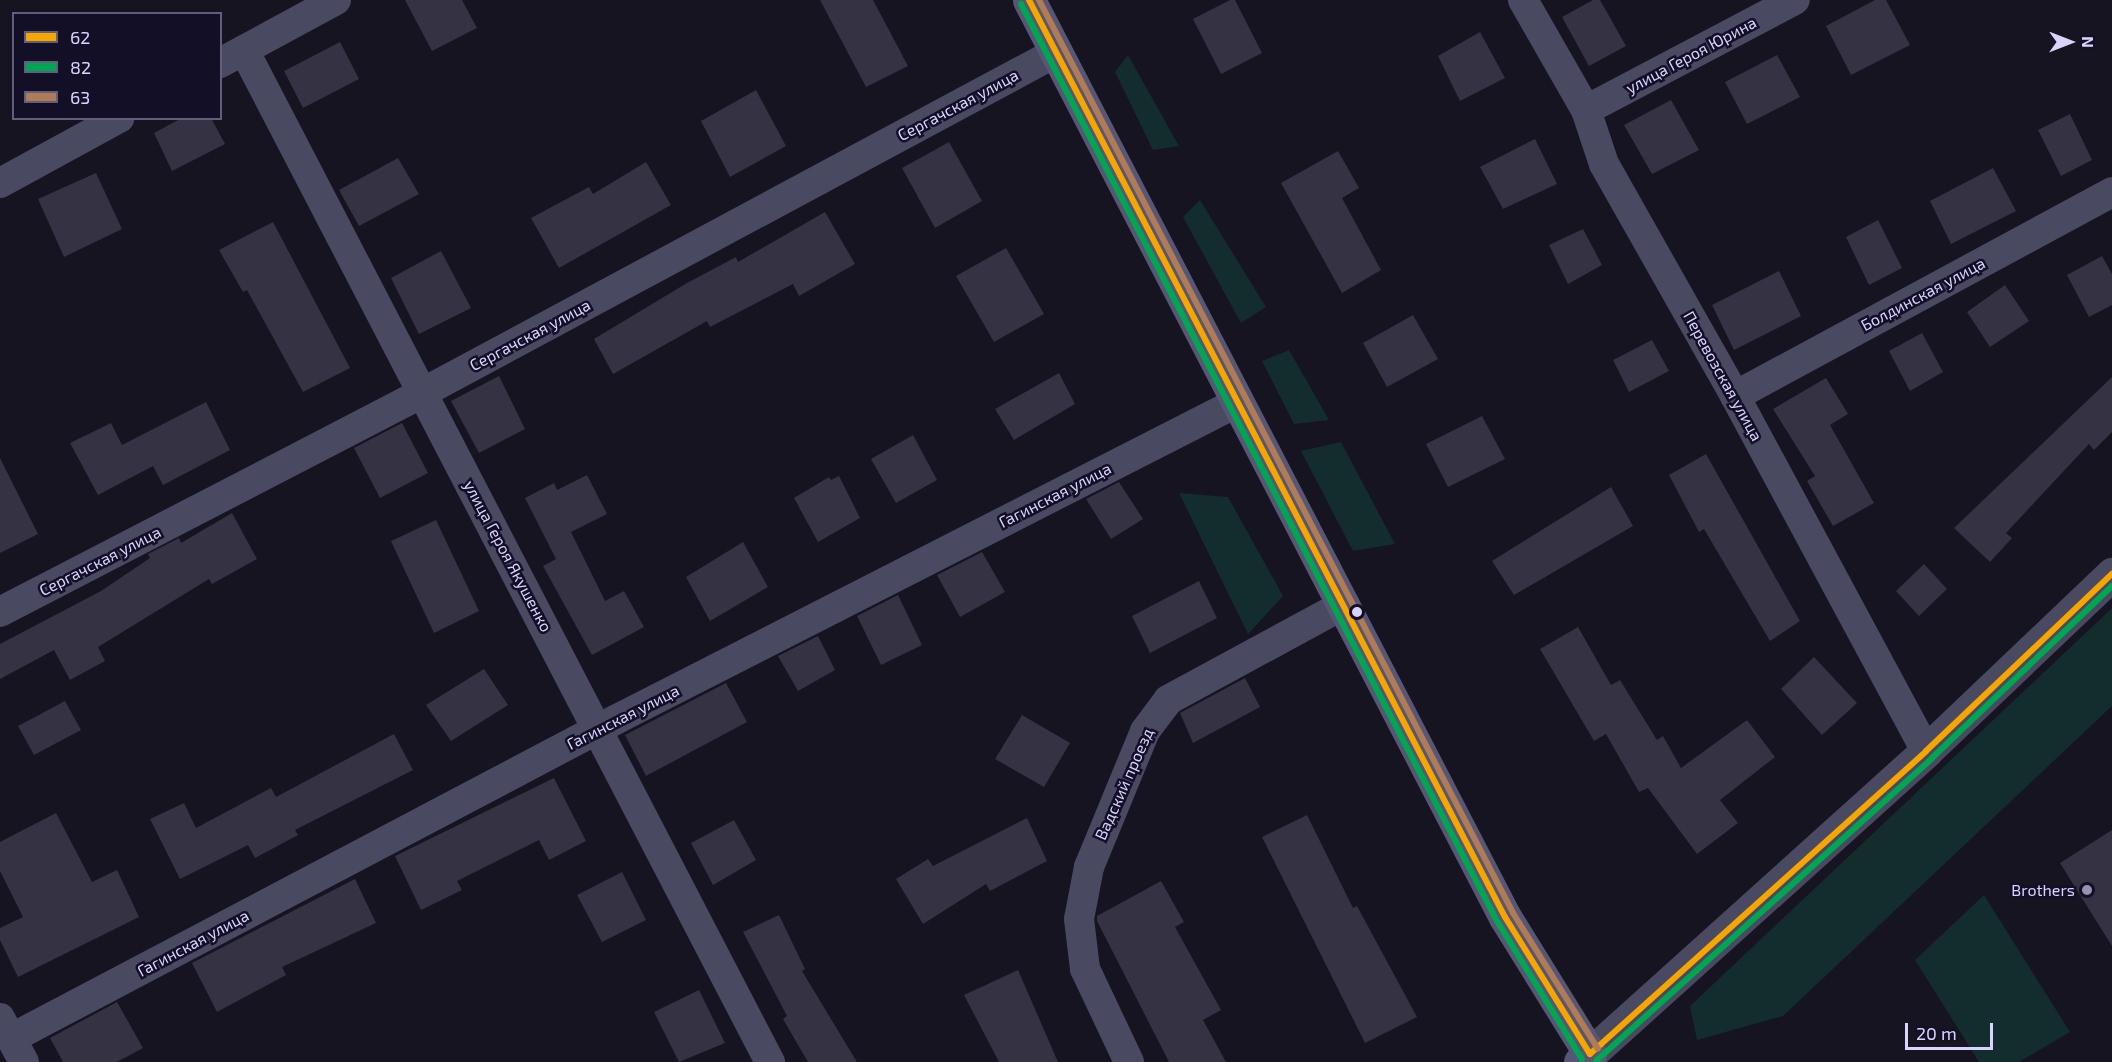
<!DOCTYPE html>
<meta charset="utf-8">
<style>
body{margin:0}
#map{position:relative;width:2112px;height:1062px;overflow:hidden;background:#161421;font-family:"Exo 2",sans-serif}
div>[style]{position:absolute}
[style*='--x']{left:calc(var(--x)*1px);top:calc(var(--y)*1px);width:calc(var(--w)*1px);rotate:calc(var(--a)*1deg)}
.green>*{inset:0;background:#132c2d}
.building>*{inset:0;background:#343243}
.minor>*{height:30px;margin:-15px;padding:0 15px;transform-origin:15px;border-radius:15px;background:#4a4962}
.tertiary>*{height:33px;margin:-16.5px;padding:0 16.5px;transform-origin:16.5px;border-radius:16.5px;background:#4a4962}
.secondary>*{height:33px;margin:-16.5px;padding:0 16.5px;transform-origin:16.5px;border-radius:16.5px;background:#575674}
.bus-1>*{height:6px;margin:-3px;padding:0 3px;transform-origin:3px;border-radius:3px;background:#f7a600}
.bus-2>*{height:6px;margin:-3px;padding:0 3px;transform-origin:3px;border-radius:3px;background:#00a651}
.bus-3>*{height:6px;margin:-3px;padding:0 3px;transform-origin:3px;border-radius:3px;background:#b07c57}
.dots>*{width:16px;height:16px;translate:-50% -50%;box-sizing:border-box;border:3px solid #130f26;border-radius:50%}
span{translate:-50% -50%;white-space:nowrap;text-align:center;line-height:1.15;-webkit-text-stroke:5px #130f26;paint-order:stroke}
.street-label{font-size:16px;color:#d9d4ff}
.poi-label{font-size:16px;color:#d9d4ff}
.right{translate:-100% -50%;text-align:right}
.legend{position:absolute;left:12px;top:12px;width:210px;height:108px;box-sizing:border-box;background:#130f26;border:2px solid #625e7d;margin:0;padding:8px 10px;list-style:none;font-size:18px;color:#d9d4ff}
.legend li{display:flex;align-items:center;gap:12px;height:30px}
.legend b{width:30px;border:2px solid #625e7d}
.north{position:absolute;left:2040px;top:12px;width:60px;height:60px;-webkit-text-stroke:4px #130f26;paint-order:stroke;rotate:90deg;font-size:16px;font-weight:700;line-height:24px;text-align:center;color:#d9d4ff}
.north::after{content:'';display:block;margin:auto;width:21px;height:27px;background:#d9d4ff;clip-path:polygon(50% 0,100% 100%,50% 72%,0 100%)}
.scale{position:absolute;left:1905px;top:1023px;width:88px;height:27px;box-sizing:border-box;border:3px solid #d9d4ff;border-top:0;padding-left:8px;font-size:18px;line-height:21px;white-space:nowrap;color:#d9d4ff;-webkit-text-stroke:4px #130f26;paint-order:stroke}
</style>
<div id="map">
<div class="green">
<div style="clip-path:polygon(1128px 55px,1179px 146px,1153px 150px,1115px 72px)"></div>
<div style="clip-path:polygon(1200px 200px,1266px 307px,1241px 323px,1183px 217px)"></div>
<div style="clip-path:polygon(1289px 350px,1329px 420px,1294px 424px,1262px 361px)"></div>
<div style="clip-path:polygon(1341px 442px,1395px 544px,1353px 551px,1301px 451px)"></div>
<div style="clip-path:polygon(1179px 493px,1228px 497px,1283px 596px,1248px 634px)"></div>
<div style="clip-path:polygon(2112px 608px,2112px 706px,1783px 1016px,1697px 1040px,1690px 1006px)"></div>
<div style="clip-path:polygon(1984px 895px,2070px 1032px,2019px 1062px,1979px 1062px,1915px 960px)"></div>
</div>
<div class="building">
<div style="clip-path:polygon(405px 0,462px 0,477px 28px,432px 51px)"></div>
<div style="clip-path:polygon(820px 0,873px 0,908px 66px,866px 87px)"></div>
<div style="clip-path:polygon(1230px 0,1235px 0,1262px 53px,1221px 74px,1193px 19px)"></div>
<div style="clip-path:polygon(1593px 0,1600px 0,1626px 46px,1589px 66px,1562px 17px)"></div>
<div style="clip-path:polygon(1875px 0,1886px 0,1910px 45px,1851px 75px,1826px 26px)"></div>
<div style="clip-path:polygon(1480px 32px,1505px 78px,1460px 101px,1438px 56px)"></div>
<div style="clip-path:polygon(340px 42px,359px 79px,303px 108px,284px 71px)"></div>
<div style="clip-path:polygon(1777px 55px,1800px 97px,1747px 124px,1725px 82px)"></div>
<div style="clip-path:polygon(756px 90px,786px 146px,730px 177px,701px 121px)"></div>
<div style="clip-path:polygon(1671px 100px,1699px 150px,1652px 174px,1624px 125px)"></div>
<div style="clip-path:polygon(2070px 114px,2092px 160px,2061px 176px,2038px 130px)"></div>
<div style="clip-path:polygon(182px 118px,211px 118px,225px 144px,172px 171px,154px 133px)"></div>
<div style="clip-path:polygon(1535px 139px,1557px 184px,1503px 209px,1480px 167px)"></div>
<div style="clip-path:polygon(949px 142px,982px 201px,935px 228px,902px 168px)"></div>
<div style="clip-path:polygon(1338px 151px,1359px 188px,1342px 198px,1381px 270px,1342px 293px,1281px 183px)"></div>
<div style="clip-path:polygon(398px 158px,419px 194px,359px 226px,339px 190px)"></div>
<div style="clip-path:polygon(646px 162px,671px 205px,559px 268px,531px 218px,589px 187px,593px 194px)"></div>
<div style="clip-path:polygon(1993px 168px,2016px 211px,1951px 244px,1930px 201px)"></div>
<div style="clip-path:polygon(96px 173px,122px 229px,64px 257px,38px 199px)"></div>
<div style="clip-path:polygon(825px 212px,855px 264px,799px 296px,793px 284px,710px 327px,707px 321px,613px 374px,594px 339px,687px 283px,736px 257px,738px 262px)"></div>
<div style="clip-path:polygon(1878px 220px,1902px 268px,1869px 285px,1846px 237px)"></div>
<div style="clip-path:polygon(273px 222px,350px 368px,303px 392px,247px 290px,243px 292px,219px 250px)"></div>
<div style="clip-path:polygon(1583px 229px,1602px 265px,1568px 284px,1549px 245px)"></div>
<div style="clip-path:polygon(1006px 248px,1044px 314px,994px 342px,956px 276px)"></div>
<div style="clip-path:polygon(441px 251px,471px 308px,419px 334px,391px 278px)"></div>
<div style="clip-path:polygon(2102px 256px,2112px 274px,2112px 305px,2089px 317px,2067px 275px)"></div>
<div style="clip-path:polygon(1779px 271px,1801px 316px,1734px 350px,1712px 305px)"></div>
<div style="clip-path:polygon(2005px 285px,2029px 321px,1990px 347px,1967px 312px)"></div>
<div style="clip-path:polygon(1413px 315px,1438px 359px,1387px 387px,1363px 343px)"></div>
<div style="clip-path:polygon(1922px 333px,1943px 372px,1910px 391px,1889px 351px)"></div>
<div style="clip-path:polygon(1652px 340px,1669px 371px,1629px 392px,1613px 360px)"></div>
<div style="clip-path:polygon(1059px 373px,1075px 404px,1014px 440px,995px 409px)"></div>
<div style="clip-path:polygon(499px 376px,525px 429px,479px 453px,451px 401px)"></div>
<div style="clip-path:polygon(2112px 377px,2112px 432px,2094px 450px,2089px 444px,2006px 533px,2012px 538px,1990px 562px,1954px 528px)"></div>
<div style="clip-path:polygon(1826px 378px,1848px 414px,1830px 425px,1874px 503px,1833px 526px,1807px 481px,1815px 476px,1773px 409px)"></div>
<div style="clip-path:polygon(206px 402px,230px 450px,163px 485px,153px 466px,98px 495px,70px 443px,111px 423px,122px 445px)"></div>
<div style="clip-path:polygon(1482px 416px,1505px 459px,1448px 487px,1426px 444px)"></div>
<div style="clip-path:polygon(402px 423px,428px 473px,380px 498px,354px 448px)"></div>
<div style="clip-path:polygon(913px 435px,937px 480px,896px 503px,871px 459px)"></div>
<div style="clip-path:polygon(1706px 454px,1800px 621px,1770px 641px,1704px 529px,1699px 532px,1669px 475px)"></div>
<div style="clip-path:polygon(0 458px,38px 534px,0 553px)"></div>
<div style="clip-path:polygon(587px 475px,607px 514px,571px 532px,605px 601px,624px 591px,644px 627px,592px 655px,543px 566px,556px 559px,525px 498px,554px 483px,557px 490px)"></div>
<div style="clip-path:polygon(839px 476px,860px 518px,818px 542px,794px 498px,829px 477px,831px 480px)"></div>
<div style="clip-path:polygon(1119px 482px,1143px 519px,1111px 539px,1086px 499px)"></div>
<div style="clip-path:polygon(1611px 487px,1633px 526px,1514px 595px,1492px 561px)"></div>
<div style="clip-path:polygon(232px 513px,257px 559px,212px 584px,209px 579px,98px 647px,105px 661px,70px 680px,54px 650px,0 679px,0 644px,101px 591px,150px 558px,148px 554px,179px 538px,181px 543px)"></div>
<div style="clip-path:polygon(436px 520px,479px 611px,434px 633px,391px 541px)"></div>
<div style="clip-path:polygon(743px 542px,768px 587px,710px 621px,686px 577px)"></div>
<div style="clip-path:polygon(982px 552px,1005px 592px,960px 617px,937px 575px)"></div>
<div style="clip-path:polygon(1924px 564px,1947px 589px,1919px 616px,1896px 591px)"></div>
<div style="clip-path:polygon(1199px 581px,1217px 618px,1150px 653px,1132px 616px)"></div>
<div style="clip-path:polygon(898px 595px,922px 645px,881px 665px,857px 616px)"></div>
<div style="clip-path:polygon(1578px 627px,1611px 685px,1620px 680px,1657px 740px,1663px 736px,1681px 768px,1747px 720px,1775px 757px,1720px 800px,1738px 823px,1697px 854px,1648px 788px,1639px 792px,1606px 734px,1594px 741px,1540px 649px)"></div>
<div style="clip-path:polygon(818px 636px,835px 670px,798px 691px,778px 656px)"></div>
<div style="clip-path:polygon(1814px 657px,1857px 703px,1822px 735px,1781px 689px)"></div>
<div style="clip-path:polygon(484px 669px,508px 705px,451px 741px,426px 705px)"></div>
<div style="clip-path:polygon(1245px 678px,1260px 707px,1193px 743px,1180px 713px)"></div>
<div style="clip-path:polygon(726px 683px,747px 722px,646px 776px,625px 735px)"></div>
<div style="clip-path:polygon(65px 701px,81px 730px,34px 755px,18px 726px)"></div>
<div style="clip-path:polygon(1022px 715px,1070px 743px,1044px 787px,995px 759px)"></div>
<div style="clip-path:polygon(394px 734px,413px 770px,295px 830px,298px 835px,255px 858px,248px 845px,180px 879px,150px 819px,184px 803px,196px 828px,271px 788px,276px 797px)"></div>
<div style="clip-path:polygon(554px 778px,586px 841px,549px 860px,539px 840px,457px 881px,462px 890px,421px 910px,395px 856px)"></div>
<div style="clip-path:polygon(56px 813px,92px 882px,117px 870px,139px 917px,18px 977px,0 940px,0 928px,23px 917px,0 871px,0 842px)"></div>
<div style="clip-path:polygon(1307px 815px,1353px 908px,1357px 906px,1417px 1017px,1365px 1043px,1262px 837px)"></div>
<div style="clip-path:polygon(1027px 818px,1047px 861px,990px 891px,986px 884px,923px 924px,896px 879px,928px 859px,933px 866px)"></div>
<div style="clip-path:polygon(734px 820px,756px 860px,713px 885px,691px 843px)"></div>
<div style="clip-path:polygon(2112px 830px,2112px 946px,2060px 863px)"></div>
<div style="clip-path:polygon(622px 872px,646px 920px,602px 942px,577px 895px)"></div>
<div style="clip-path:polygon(355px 879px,376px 923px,282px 967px,286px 975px,217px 1012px,192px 963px)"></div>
<div style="clip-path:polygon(1161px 881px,1184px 922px,1175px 927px,1221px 1010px,1203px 1020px,1226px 1062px,1169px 1062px,1097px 921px,1097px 916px)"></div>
<div style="clip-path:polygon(779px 915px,805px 969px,802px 971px,857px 1062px,808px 1062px,783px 1019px,787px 1016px,743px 932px)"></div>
<div style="clip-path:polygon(1018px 970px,1058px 1062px,999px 1062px,964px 995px)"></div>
<div style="clip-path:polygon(699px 990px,725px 1043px,679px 1062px,654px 1012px)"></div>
<div style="clip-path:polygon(117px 1002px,143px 1048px,117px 1062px,63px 1062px,50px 1038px)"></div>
</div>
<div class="minor">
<div style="--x:1523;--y:0;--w:127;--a:60.2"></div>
<div style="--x:1586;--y:110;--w:57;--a:71.6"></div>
<div style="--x:1604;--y:164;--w:266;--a:60.5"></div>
<div style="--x:1735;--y:396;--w:403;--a:61.7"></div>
<div style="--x:244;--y:50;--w:1141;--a:62.54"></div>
<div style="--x:220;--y:63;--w:132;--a:-28.5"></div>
<div style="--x:1586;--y:110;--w:236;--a:-27.8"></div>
<div style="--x:0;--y:183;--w:136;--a:-28.6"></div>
<div style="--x:1735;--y:396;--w:429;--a:-28.4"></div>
<div style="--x:0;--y:612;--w:475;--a:-27.4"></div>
<div style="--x:422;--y:393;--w:721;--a:-28.24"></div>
<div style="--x:0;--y:1018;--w:50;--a:61.4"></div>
<div style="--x:12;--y:1038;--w:684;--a:-27.8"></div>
<div style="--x:617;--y:719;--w:697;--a:-27.04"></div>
<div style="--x:1129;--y:1062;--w:103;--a:-115.3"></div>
<div style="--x:1085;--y:969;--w:50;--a:-96.8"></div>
<div style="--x:1079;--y:919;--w:53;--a:-79.1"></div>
<div style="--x:1089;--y:867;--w:147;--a:-67.6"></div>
<div style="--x:1145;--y:731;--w:39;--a:-53"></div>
<div style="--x:1168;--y:700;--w:201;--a:-28.5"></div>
</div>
<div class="tertiary">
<div style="--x:1590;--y:1054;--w:452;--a:-42"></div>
<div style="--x:1926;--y:751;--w:257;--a:-43.6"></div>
</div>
<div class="secondary">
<div style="--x:1029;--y:0;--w:1033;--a:62.57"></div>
<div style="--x:1505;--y:917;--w:161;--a:58.2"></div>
<div style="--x:1590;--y:1054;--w:13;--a:141"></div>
</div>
<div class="bus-1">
<div style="--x:1029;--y:0;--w:1033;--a:62.57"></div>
<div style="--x:1505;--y:917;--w:161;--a:58.2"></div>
<div style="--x:1590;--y:1054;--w:452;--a:-42"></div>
<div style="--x:1926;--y:751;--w:257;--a:-43.6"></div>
</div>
<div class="bus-2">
<div style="--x:1021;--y:4;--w:1033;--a:62.57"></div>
<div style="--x:1497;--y:921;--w:162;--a:58.4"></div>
<div style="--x:1596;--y:1061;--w:452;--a:-42"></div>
<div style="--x:1932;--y:758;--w:249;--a:-43.7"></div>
</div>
<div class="bus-3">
<div style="--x:1039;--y:0;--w:1029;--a:62.56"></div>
<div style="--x:1513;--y:913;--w:160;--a:58"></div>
</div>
<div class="dots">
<div style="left:1357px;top:612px;background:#d9d4ff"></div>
<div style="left:2087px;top:890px;background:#9591b1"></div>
</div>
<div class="street-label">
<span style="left:1691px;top:55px;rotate:-28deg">улица Героя Юрина</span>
<span style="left:958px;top:105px;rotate:-28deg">Сергачская улица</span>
<span style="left:1923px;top:294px;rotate:-28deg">Болдинская улица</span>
<span style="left:530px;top:335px;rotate:-28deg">Сергачская улица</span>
<span style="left:1723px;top:376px;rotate:61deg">Перевозская улица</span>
<span style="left:1055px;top:495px;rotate:-27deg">Гагинская улица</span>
<span style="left:508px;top:556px;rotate:62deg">улица Героя Якушенко</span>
<span style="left:100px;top:561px;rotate:-27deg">Сергачская улица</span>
<span style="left:623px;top:717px;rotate:-27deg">Гагинская улица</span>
<span style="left:1124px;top:784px;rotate:-66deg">Вадский проезд</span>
<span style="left:193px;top:943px;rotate:-28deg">Гагинская улица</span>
</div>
<div class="poi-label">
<span class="right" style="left:2075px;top:890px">Brothers</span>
</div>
<ul class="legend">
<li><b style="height:8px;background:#f7a600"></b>62</li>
<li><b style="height:8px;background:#00a651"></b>82</li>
<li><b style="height:8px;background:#b07c57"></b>63</li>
</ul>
<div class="north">N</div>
<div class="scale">20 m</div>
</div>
